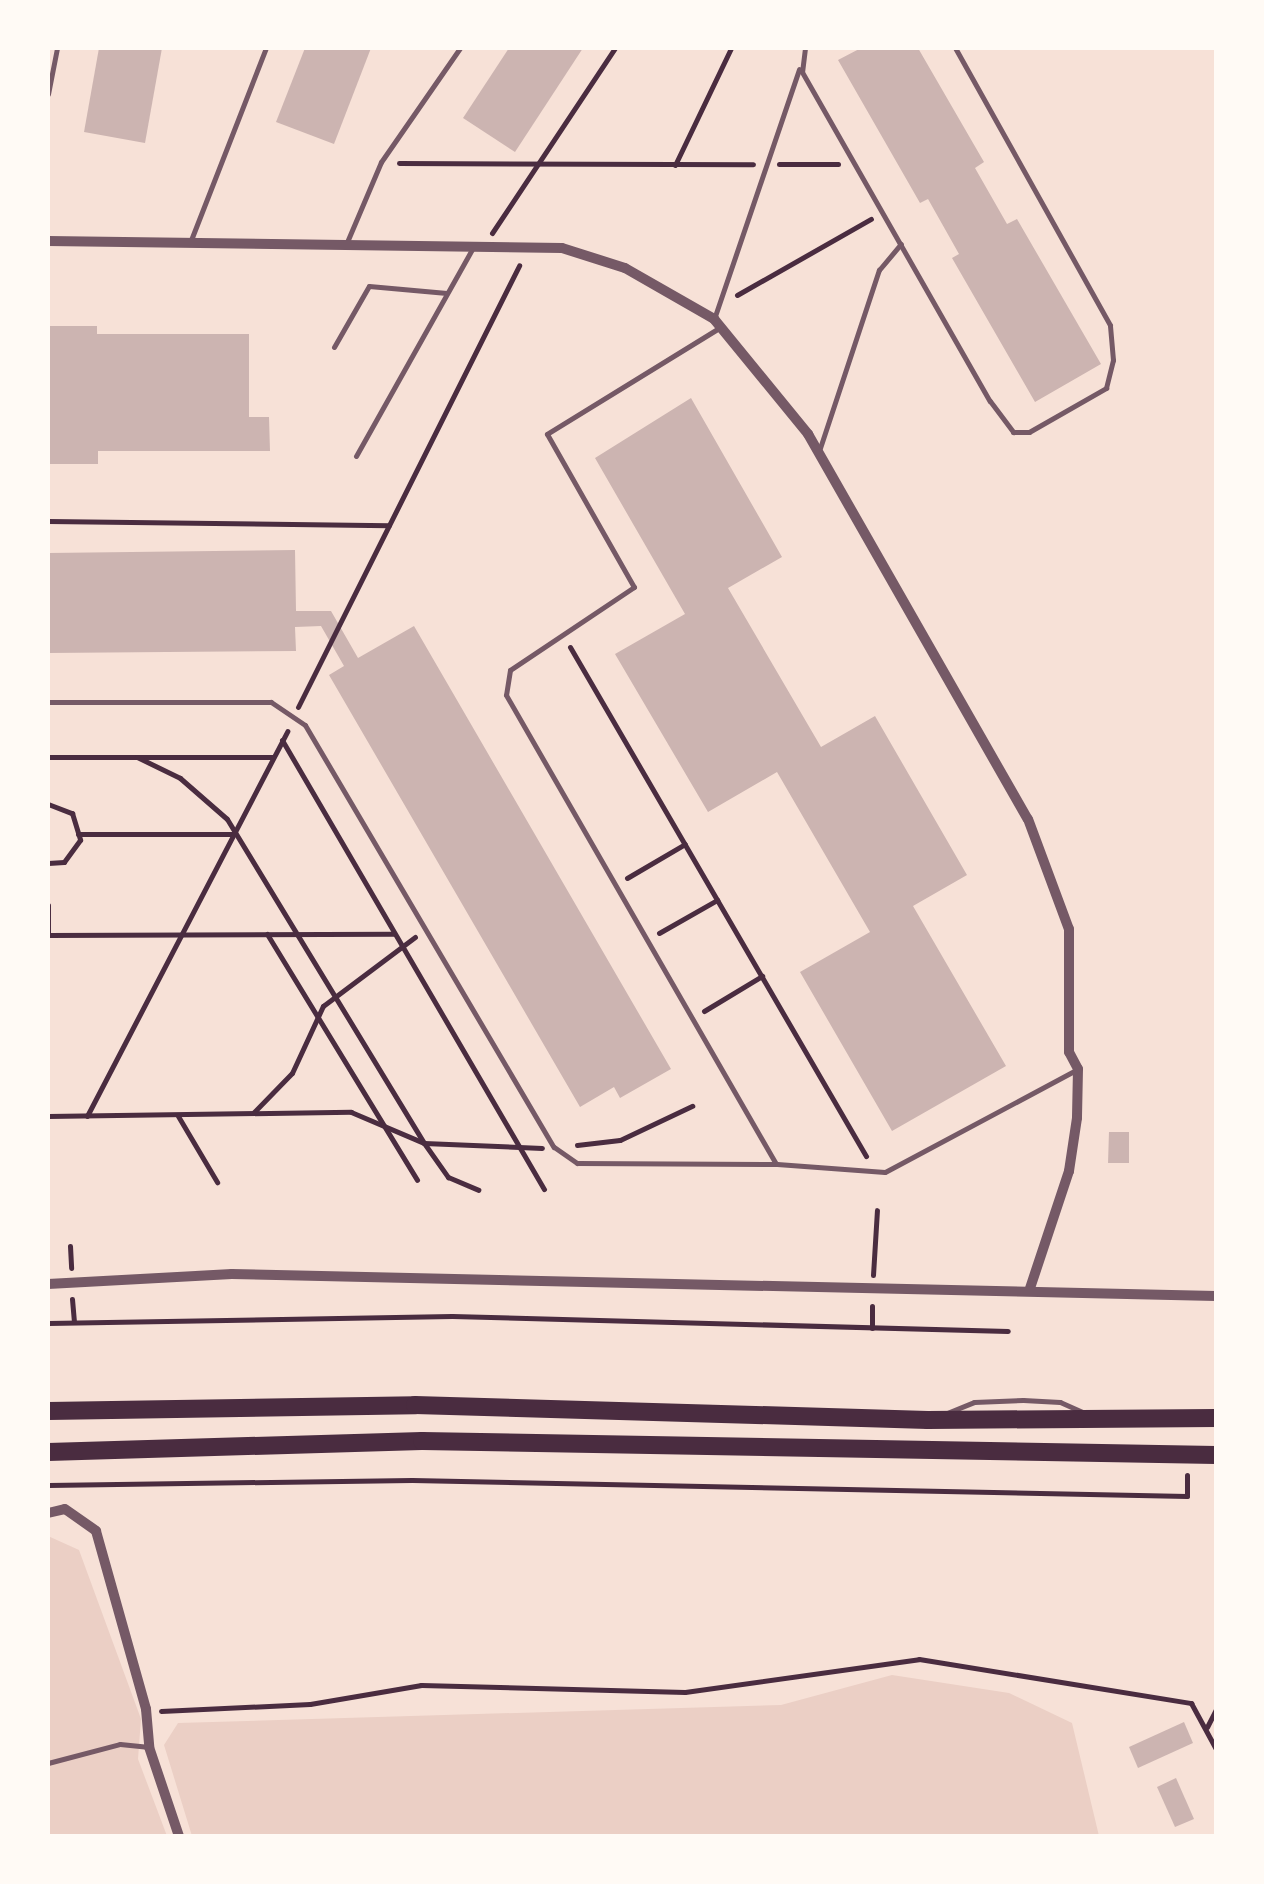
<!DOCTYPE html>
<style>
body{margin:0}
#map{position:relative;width:1264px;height:1884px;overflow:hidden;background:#f7e1d7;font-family:"DejaVu Sans",sans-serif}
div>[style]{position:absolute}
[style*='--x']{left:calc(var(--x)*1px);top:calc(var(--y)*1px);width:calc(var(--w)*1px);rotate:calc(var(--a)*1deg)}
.green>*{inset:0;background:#ebcfc5}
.building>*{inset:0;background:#ccb4b1}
.path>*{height:5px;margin:-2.5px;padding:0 2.5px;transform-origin:2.5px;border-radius:2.5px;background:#4a2c40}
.service>*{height:5px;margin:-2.5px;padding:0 2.5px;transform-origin:2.5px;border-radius:2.5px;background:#755966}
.minor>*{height:10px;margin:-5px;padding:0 5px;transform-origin:5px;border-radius:5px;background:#755966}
.trunk>*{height:18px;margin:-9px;padding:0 9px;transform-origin:9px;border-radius:9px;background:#4a2c40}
span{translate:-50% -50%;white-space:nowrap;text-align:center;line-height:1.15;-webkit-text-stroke:8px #fffaf5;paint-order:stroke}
.frame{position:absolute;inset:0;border:50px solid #fffaf5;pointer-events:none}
</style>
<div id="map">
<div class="green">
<div style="clip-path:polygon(48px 1536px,79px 1550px,141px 1719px,138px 1759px,167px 1836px,48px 1836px)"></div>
<div style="clip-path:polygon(892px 1675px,1009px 1693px,1072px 1723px,1099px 1836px,192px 1836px,164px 1745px,178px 1723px,781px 1705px)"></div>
</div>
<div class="building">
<div style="clip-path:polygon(99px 48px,162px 48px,145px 143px,84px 132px)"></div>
<div style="clip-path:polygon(305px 48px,371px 48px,334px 144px,276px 122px)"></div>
<div style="clip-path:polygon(509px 48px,583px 48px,515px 152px,463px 118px)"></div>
<div style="clip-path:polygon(861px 48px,918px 48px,984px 162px,975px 168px,1007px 224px,1017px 219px,1101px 364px,1035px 402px,952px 258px,959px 254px,928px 199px,920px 203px,838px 60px)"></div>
<div style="clip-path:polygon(48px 326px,97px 326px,97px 334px,249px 334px,249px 417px,269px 417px,270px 451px,98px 451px,98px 464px,48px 464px)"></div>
<div style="clip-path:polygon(691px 398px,782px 557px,728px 588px,821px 747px,875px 716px,967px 875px,913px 906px,1006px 1066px,892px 1131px,800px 972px,870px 932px,777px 772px,708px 812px,615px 654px,685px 614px,595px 458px)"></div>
<div style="clip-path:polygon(295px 550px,296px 611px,331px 611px,358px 658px,414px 626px,671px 1069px,620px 1098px,614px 1087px,580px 1107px,329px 675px,344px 666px,321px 626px,295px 627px,296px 651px,48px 653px,48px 553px)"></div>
<div style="clip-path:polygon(1109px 1132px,1129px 1132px,1129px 1163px,1108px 1163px)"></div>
<div style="clip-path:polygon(1184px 1722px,1193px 1743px,1138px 1768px,1129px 1747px)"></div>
<div style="clip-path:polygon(1176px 1778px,1194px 1819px,1175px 1827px,1157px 1787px)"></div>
</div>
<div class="path">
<div style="--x:399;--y:163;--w:354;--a:0.2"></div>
<div style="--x:779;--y:164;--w:59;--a:0"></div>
<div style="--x:675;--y:165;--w:130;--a:-64.4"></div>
<div style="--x:492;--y:233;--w:222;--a:-56.4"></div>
<div style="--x:737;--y:295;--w:154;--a:-29.6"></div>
<div style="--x:48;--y:521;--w:341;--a:0.7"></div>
<div style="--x:570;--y:647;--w:589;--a:59.82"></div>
<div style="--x:298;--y:707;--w:494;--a:-63.4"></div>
<div style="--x:282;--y:740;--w:520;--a:59.74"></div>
<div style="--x:48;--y:757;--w:225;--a:0"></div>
<div style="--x:137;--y:757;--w:48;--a:26"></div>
<div style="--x:180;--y:778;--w:62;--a:41.1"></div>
<div style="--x:227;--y:819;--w:379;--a:58.7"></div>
<div style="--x:424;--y:1143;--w:42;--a:54.8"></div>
<div style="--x:448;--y:1177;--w:33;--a:23"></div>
<div style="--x:48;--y:804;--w:26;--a:21"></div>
<div style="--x:72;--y:813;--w:28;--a:73"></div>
<div style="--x:80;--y:840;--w:27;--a:126"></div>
<div style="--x:64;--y:862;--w:16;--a:176"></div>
<div style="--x:78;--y:834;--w:157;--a:0"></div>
<div style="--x:627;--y:878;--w:67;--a:-30.4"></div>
<div style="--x:48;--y:905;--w:30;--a:90"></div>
<div style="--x:659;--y:933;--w:67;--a:-29.6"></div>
<div style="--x:267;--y:934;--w:288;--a:58.6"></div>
<div style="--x:48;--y:935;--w:346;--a:-0.2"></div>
<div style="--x:704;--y:1011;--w:68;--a:-31.1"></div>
<div style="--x:254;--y:1112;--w:54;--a:-45.7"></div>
<div style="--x:292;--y:1073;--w:74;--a:-65.2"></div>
<div style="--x:323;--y:1006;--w:115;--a:-36.9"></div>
<div style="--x:48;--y:1116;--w:303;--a:-0.8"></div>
<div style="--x:351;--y:1112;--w:79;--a:23"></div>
<div style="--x:424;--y:1143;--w:118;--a:2.4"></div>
<div style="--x:87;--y:1116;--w:434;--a:-62.5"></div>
<div style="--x:178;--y:1116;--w:77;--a:59.4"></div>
<div style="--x:577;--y:1145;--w:43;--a:-6.6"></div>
<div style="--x:620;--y:1140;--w:80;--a:-25.3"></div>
<div style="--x:70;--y:1246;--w:22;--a:87"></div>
<div style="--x:873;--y:1275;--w:65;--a:-86.5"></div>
<div style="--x:72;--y:1299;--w:22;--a:85"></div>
<div style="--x:48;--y:1323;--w:404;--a:-1"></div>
<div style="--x:452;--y:1316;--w:556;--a:1.55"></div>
<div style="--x:872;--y:1328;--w:22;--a:-90"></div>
<div style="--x:48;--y:1485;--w:364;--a:-0.8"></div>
<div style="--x:412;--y:1480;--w:775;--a:1.18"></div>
<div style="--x:1187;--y:1496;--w:21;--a:-90"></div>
<div style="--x:1216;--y:1621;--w:77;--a:90"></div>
<div style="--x:161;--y:1711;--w:149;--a:-2.7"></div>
<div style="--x:310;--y:1704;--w:113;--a:-9.7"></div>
<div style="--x:421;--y:1685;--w:264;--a:1.5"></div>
<div style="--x:685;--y:1692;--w:236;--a:-8"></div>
<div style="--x:919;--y:1659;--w:276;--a:9.2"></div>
<div style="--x:1191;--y:1703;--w:52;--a:61.5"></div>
<div style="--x:1207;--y:1727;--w:20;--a:-63"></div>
</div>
<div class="service">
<div style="--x:805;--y:48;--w:24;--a:97"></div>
<div style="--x:802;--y:72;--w:379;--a:60.3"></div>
<div style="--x:990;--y:401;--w:39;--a:53"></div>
<div style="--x:1013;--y:432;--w:16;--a:0"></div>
<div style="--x:1029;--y:432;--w:89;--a:-29.7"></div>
<div style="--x:1106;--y:388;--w:29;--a:-76"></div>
<div style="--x:1113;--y:360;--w:35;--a:-95"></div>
<div style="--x:1110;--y:325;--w:317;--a:-119.2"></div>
<div style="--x:48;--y:94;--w:47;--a:-78.9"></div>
<div style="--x:191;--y:240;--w:206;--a:-68.7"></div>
<div style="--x:347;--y:242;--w:87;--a:-67"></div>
<div style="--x:381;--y:162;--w:139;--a:-55.3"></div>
<div style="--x:714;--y:319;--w:264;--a:-71.2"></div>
<div style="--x:719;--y:328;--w:202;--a:148.4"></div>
<div style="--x:547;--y:434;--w:176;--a:60.4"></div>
<div style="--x:634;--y:587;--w:149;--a:146.2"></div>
<div style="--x:510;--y:670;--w:25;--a:99"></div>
<div style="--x:506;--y:695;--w:541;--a:60.07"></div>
<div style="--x:334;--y:347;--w:70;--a:-60.2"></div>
<div style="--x:369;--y:286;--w:78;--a:5.1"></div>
<div style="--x:820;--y:448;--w:188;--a:-71.7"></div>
<div style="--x:879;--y:270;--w:34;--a:-50"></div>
<div style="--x:356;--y:456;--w:237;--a:-60.7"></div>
<div style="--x:48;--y:702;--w:223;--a:0"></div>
<div style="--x:271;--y:702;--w:41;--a:34.1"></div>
<div style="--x:305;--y:725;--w:490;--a:59.5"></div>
<div style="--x:554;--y:1147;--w:28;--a:35"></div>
<div style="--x:577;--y:1163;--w:200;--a:0.3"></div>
<div style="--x:777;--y:1164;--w:108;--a:4.2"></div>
<div style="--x:885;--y:1172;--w:217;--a:-28.1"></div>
<div style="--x:947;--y:1413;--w:29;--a:-22"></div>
<div style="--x:974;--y:1402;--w:49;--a:-2.3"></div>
<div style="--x:1023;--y:1400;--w:37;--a:3"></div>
<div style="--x:1060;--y:1402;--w:24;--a:24"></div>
<div style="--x:48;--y:1763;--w:74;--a:-14.8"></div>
<div style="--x:120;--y:1744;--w:27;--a:6"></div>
</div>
<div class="minor">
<div style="--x:48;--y:241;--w:514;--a:0.78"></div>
<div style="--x:562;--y:248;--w:66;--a:17.6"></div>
<div style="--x:625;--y:268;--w:103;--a:29.8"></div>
<div style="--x:714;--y:319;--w:149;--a:50.7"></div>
<div style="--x:808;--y:434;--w:443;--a:60.3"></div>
<div style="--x:1028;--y:819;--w:117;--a:69.6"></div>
<div style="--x:1069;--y:929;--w:123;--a:90"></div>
<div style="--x:1069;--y:1052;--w:19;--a:62"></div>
<div style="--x:1078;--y:1069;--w:49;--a:91.2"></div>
<div style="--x:1077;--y:1118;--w:54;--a:98.6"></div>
<div style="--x:1069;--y:1171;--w:123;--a:108.4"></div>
<div style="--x:48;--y:1284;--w:184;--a:-3.1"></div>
<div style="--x:232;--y:1274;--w:984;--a:1.28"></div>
<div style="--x:48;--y:1513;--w:17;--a:-13"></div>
<div style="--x:65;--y:1509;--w:38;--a:35"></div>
<div style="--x:96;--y:1531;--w:185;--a:74.3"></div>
<div style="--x:146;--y:1709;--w:38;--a:85"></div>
<div style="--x:149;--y:1747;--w:94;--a:71.4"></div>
</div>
<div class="trunk">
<div style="--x:48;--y:1411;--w:367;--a:-0.9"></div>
<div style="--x:415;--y:1405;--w:513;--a:1.67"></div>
<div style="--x:928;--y:1420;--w:288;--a:-0.4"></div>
<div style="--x:48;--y:1452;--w:374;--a:-1.7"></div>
<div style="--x:422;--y:1441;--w:794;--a:1.01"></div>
</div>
<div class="frame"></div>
</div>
